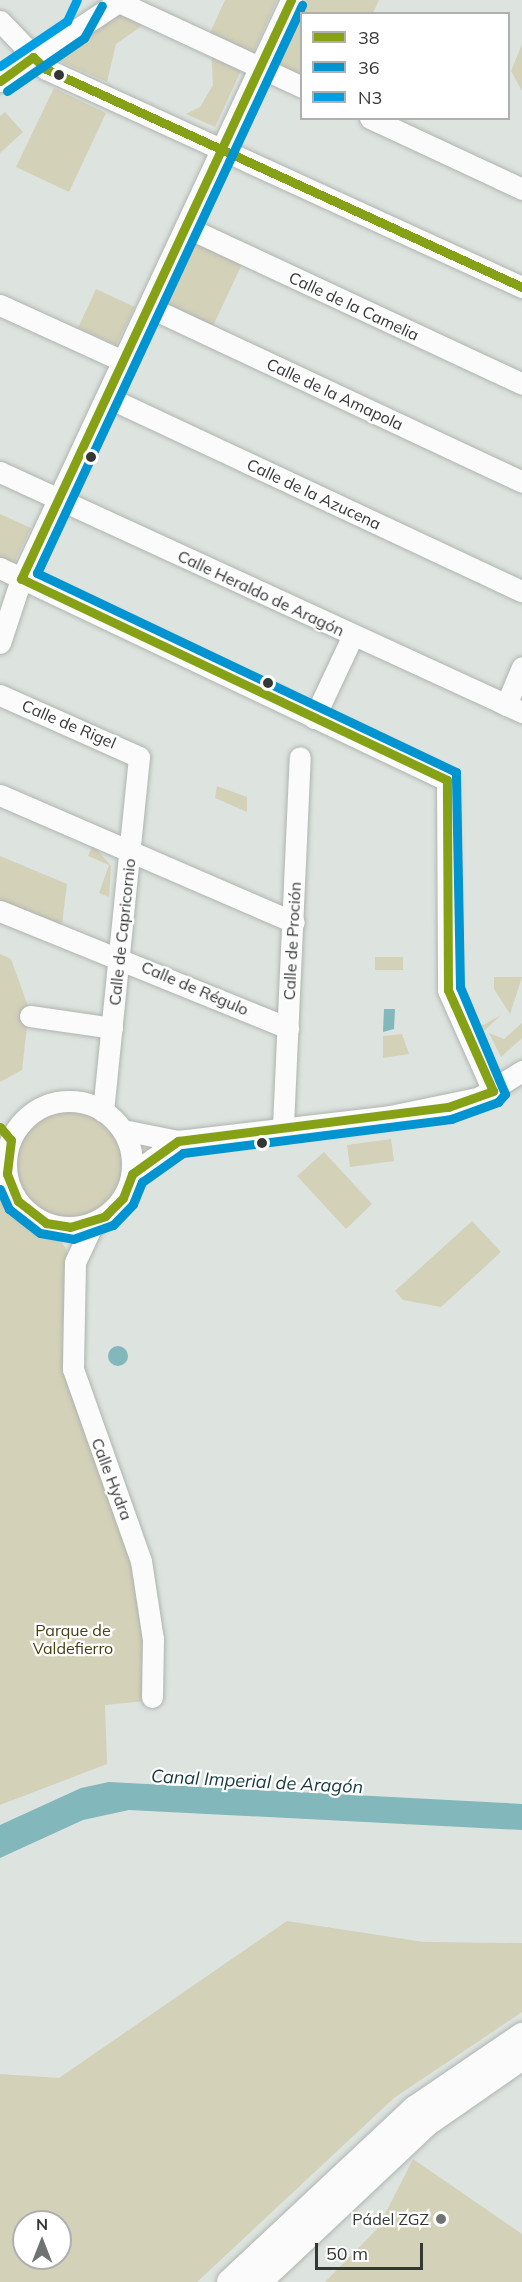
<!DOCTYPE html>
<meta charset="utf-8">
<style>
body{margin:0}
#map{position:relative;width:522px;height:2282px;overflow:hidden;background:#dde3de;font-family:Mulish,sans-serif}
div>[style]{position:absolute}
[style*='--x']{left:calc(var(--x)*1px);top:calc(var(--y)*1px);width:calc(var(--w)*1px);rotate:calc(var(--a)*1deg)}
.green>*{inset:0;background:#d4d1b9}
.round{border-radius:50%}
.water>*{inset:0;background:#82b7bc}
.roads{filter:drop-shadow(0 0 2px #afb4b0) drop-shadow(0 0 2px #afb4b0)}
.minor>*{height:21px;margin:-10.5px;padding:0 10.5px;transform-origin:10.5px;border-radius:10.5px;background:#fafbfa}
.minor>.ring{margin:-10.5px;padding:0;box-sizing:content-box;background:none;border:21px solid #fafbfa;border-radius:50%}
.major>*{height:26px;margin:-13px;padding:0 13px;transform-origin:13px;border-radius:13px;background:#fafbfa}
.bus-1>*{height:9px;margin:-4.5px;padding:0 4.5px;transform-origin:4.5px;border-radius:4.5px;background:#87a117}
.bus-2>*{height:9px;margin:-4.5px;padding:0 4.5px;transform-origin:4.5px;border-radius:4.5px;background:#0293d1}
.bus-3>*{height:9px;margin:-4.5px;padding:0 4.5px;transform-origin:4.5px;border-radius:4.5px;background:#009fe3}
.dots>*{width:16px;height:16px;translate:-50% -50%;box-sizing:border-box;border:3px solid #fff;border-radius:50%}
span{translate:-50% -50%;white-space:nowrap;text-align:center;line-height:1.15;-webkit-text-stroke:4.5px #fff;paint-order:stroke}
.street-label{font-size:16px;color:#343835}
.park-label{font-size:16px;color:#463d11}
.poi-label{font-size:16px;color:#343835}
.right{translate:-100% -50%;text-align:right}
.water-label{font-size:18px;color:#14383c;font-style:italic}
.legend{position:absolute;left:300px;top:12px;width:210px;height:108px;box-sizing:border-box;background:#fff;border:2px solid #aeafae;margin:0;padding:8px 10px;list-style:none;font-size:18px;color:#343835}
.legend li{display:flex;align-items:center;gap:12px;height:30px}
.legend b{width:30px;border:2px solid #aeafae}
.north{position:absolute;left:12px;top:2210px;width:60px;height:60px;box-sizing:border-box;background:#fff;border:2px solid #aeafae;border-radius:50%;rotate:0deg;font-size:16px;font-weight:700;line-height:24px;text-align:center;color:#343835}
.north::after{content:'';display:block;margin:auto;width:21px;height:27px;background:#6f7470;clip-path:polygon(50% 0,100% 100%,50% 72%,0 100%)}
.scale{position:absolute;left:315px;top:2243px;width:108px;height:27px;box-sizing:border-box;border:3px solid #343835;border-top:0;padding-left:8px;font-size:18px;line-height:21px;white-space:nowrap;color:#343835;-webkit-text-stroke:4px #fff;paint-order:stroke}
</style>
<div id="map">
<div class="green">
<div style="clip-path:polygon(225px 0,277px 0,253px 53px,210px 33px)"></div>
<div style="clip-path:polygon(306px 0,379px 0,373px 13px,302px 14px,301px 75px,277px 63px)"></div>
<div style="clip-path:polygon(118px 14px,143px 25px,116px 44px,107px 82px,53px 58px)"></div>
<div style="clip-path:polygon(522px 44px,522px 91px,511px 71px)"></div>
<div style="clip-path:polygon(211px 48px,244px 64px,215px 127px,186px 114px,200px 107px,213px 85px)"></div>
<div style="clip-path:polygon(54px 88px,106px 113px,69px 192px,16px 167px)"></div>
<div style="clip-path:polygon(5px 112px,23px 132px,0 153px,0 116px)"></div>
<div style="clip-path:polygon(193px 242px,242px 264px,213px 326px,164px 304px)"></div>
<div style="clip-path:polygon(96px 289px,135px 307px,116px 345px,78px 328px)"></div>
<div style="clip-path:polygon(0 514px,31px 528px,14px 563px,0 557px)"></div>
<div style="clip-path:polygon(217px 786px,247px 797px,247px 812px,215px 798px)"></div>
<div style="clip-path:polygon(93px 845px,111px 866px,109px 897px,99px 893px,109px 865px,88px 856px)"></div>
<div style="clip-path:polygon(0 856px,67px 884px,62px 924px,0 902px)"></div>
<div style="clip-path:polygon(0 954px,11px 959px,29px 1009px,22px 1070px,0 1082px)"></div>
<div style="clip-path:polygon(375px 957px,403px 957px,403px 970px,375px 970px)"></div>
<div style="clip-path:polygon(494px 977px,522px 977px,510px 1014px,494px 989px)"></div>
<div style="clip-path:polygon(501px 1015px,484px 1031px,494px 1062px,478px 1028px)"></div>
<div style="clip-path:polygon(522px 1023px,522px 1038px,501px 1057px,489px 1033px,504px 1039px)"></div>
<div style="clip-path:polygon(402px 1034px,409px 1054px,383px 1058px,383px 1036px)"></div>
<div class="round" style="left:15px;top:1110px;width:110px;height:110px"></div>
<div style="clip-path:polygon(391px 1139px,394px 1161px,350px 1167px,347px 1145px)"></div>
<div style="clip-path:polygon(324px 1152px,372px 1204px,346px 1229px,297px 1176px)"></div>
<div style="clip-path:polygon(0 1200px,59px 1237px,67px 1251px,62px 1341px,68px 1382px,122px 1519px,144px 1610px,146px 1701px,105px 1705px,107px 1764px,0 1805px)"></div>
<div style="clip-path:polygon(472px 1221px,501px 1252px,441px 1307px,403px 1300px,395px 1291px)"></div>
<div style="clip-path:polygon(evenodd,287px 1921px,424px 1942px,522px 1943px,522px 2012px,394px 2098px,197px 2282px,0 2282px,0 2074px,59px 2078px,287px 1921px,24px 2222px,60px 2222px,60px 2258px,24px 2258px,24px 2222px)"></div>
<div style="clip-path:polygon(413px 2159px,522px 2234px,522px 2282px,325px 2282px,378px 2228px)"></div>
</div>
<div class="water">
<div style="clip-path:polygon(384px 1009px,395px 1009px,394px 1029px,383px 1032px)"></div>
<div class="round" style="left:108px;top:1346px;width:20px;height:20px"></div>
<div style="clip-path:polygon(109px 1782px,522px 1804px,522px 1830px,129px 1810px,83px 1820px,0 1858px,0 1825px,81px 1788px)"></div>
</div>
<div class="roads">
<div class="minor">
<div style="--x:119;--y:2;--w:202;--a:24.9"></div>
<div style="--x:0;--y:21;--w:66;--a:46.2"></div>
<div style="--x:46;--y:69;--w:524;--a:24.61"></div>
<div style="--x:0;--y:81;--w:146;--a:-33.8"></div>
<div style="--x:370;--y:118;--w:168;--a:25"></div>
<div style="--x:186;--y:227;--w:371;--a:25"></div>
<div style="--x:0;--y:305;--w:135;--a:24.5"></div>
<div style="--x:149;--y:307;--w:412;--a:25.1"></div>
<div style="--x:107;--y:397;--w:458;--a:25.1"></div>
<div style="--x:0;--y:472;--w:575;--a:24.69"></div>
<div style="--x:0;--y:568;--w:495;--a:25.4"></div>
<div style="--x:447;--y:780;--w:210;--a:89.7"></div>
<div style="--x:448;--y:990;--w:111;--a:66"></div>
<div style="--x:0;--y:643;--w:67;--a:-71.8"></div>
<div style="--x:21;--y:579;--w:639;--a:-65"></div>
<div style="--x:0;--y:695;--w:152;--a:24"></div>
<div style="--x:139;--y:757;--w:356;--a:95.8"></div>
<div style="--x:506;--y:705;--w:41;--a:-67.2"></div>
<div style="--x:314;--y:718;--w:92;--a:-64.8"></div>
<div style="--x:0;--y:795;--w:320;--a:23.4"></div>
<div style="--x:0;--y:911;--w:311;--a:22.1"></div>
<div style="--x:30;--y:1016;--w:83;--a:8.3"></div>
<div class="ring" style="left:6px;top:1101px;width:105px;height:105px"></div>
<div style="--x:283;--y:1126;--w:369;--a:-87.4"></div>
<div style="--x:123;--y:1130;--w:56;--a:11.3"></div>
<div style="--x:178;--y:1141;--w:213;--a:-6.7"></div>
<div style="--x:390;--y:1116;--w:90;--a:-11.6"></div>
<div style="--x:478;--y:1098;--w:52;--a:-31.5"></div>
<div style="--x:132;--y:1174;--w:57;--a:-35.7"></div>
<div style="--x:94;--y:1222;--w:44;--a:115.4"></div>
<div style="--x:75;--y:1262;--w:107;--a:91.1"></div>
<div style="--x:73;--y:1369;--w:204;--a:70.5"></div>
<div style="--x:141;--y:1561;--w:79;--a:81.3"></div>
<div style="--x:153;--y:1639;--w:58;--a:91"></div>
</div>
<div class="major">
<div style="--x:230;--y:2282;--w:253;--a:-43.1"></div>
<div style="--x:415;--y:2109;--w:130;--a:-34.3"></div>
<div style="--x:258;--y:2282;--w:232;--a:-43.3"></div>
<div style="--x:427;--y:2123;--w:116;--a:-34.8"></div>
</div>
</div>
<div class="bus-1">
<div style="--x:0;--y:81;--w:41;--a:-36"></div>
<div style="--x:33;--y:57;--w:18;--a:43"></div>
<div style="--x:46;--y:69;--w:524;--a:24.61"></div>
<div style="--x:0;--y:1127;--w:17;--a:50"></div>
<div style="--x:11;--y:1140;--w:34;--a:97"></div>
<div style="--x:7;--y:1174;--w:29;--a:68"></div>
<div style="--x:18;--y:1201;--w:36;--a:38"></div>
<div style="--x:46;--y:1223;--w:24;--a:9"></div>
<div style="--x:70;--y:1227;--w:37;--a:-17"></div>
<div style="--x:105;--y:1216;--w:25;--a:-45"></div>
<div style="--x:123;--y:1198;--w:26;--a:-69"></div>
<div style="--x:132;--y:1174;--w:57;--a:-35.7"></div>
<div style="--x:178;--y:1141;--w:272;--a:-7.2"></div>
<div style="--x:448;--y:1107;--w:48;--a:-19.6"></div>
<div style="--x:493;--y:1091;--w:111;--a:-114"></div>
<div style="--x:448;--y:990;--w:210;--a:-90.3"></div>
<div style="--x:447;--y:780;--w:471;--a:-154.7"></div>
<div style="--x:21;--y:579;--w:639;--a:-65"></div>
</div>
<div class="bus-2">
<div style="--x:7;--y:91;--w:93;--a:-34.5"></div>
<div style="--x:84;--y:38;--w:37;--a:-61"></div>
<div style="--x:0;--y:1189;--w:22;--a:66"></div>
<div style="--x:9;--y:1209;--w:39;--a:38"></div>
<div style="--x:40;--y:1233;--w:34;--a:10"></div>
<div style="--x:73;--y:1239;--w:42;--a:-19.3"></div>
<div style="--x:113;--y:1225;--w:29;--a:-46"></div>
<div style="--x:133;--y:1204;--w:24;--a:-68"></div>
<div style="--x:142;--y:1182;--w:50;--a:-35.3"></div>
<div style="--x:183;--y:1153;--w:270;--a:-7.2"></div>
<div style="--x:451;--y:1119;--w:50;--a:-19.9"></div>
<div style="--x:498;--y:1102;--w:11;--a:-49"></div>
<div style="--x:505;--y:1094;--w:116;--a:-112.8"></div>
<div style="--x:460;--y:987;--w:215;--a:-91.1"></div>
<div style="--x:456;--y:772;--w:464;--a:-154.6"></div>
<div style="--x:37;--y:573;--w:627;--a:-64.99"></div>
</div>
<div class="bus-3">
<div style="--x:0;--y:66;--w:81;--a:-33.9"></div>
<div style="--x:67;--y:21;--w:23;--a:-65"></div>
</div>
<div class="dots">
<div style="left:59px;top:75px;background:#343835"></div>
<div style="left:91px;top:457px;background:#343835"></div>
<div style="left:268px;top:683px;background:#343835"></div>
<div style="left:262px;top:1143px;background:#343835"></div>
<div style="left:441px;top:2219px;background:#6f7470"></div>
</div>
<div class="street-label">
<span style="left:354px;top:306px;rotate:25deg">Calle de la Camelia</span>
<span style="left:335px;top:394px;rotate:25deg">Calle de la Amapola</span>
<span style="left:314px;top:494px;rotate:25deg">Calle de la Azucena</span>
<span style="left:261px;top:593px;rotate:25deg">Calle Heraldo de Aragón</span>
<span style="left:69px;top:724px;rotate:23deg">Calle de Rigel</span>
<span style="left:122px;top:932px;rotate:-84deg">Calle de Capricornio</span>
<span style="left:292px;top:941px;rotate:-87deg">Calle de Proción</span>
<span style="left:195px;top:988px;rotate:23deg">Calle de Régulo</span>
<span style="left:112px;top:1479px;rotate:69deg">Calle Hydra</span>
</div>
<div class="park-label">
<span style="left:73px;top:1639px">Parque de<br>Valdefierro</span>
</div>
<div class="poi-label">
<span class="right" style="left:429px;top:2219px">Pádel ZGZ</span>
</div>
<div class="water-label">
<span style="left:257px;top:1782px;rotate:3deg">Canal Imperial de Aragón</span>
</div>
<ul class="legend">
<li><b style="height:8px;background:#87a117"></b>38</li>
<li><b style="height:8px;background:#0293d1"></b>36</li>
<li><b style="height:8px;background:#009fe3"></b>N3</li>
</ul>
<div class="north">N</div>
<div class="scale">50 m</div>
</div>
